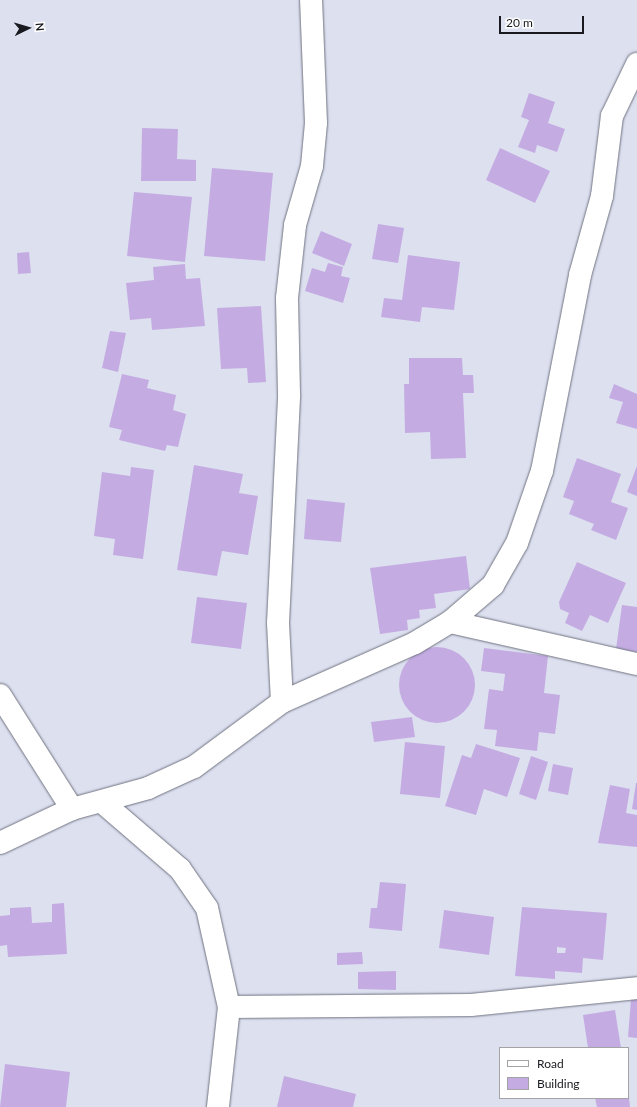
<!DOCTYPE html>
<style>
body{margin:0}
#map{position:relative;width:637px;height:1107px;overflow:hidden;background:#dde0ef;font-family:Lato,sans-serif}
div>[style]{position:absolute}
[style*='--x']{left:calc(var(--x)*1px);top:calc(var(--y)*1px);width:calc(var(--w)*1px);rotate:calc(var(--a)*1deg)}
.building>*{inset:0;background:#c4ace3}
.round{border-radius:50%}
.roads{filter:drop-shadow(0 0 1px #707380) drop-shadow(0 0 1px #707380)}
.minor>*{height:22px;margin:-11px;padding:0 11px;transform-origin:11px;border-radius:11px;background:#fff}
span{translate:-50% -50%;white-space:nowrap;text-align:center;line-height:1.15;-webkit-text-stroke:4px #fff;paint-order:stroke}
.legend{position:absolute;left:499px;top:1047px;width:130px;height:52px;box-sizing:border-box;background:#fff;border:1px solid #a3a3a5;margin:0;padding:5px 7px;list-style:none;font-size:12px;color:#191a1f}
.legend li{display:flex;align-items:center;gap:8px;height:20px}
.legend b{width:20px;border:1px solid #a3a3a5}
.north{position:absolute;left:8px;top:8px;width:40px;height:40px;-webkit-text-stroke:3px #fff;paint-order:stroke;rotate:85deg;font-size:11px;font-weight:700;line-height:16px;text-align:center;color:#191a1f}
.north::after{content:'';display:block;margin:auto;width:14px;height:18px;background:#191a1f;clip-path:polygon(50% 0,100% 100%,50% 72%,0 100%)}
.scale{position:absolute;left:499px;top:16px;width:85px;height:18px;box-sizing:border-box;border:2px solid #191a1f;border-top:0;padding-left:5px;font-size:12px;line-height:14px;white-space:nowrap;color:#191a1f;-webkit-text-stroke:3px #fff;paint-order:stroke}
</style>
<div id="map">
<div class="building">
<div style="clip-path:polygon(529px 93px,555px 102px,548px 123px,565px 129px,557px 152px,537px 145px,535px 153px,518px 147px,529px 120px,521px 117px)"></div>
<div style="clip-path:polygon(142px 128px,178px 129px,177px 159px,196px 160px,196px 181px,141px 181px)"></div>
<div style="clip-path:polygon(500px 148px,550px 171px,535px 203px,486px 180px)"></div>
<div style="clip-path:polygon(212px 168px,273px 173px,265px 261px,204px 256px)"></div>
<div style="clip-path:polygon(134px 192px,192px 197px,185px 262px,127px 256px)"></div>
<div style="clip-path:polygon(378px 224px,404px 228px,398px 263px,372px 259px)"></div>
<div style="clip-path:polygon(321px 231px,352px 244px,344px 266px,312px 253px)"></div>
<div style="clip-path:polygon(29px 252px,31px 273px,18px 274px,17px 253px)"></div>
<div style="clip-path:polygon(408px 255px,460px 262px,454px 310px,422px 307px,420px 322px,381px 317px,384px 298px,402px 300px)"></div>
<div style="clip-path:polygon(328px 263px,343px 267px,341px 276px,350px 278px,343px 303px,305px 291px,312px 268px,325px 272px)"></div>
<div style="clip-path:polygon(185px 264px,186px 279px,200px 278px,205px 326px,152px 330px,151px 318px,130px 320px,126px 283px,154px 280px,153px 267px)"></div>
<div style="clip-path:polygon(261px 306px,266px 382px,248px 383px,247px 368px,221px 369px,217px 308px)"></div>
<div style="clip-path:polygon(110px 331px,126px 333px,118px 372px,102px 368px)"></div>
<div style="clip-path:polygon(409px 358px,462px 358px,463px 375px,473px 375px,474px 393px,463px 393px,466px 458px,431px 459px,430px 432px,405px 433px,404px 384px,409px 384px)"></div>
<div style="clip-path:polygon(122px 374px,149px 380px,147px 388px,176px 395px,173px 410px,186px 414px,178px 447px,167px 445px,165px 451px,119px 440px,122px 430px,109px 427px)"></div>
<div style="clip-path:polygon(614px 384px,637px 394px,637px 429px,616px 423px,623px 402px,609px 398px)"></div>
<div style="clip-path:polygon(577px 458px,621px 474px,611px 502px,628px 508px,616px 540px,591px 530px,594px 524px,569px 514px,574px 501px,563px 497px)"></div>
<div style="clip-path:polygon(194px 465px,243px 474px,239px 493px,258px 496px,248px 555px,222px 551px,217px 576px,177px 570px)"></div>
<div style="clip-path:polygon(637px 466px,637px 496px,627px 492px)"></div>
<div style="clip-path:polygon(131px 467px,154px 470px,143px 559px,113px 555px,115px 539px,94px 536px,102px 472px,130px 476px)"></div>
<div style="clip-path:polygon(307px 499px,345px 503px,341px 542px,304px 539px)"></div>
<div style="clip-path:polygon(466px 556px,470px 589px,434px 594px,436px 608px,419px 610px,420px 618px,407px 620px,408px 630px,380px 634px,370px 568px)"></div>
<div style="clip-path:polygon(577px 562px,626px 583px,608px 623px,590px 615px,582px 631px,565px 623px,569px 613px,560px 609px,559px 602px)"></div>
<div style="clip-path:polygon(197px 597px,247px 603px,241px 649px,191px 643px)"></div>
<div style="clip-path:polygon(622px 605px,637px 607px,637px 652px,616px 649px)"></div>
<div class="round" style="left:399px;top:647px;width:76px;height:76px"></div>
<div style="clip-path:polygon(484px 648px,548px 656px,544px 693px,560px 695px,555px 734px,539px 732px,537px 751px,495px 746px,497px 730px,484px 729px,489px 689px,503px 691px,505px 674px,481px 671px)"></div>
<div style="clip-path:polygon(412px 717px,415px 737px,374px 742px,371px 722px)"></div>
<div style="clip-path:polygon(405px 742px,445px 746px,440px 798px,400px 794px)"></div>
<div style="clip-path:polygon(476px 744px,520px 758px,507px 797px,484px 789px,476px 815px,445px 806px,462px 755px,471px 758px)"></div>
<div style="clip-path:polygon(531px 756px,548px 762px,536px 800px,519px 794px)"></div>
<div style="clip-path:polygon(553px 764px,573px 768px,568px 795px,548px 791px)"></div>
<div style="clip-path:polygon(636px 783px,637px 783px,637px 810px,632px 809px)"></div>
<div style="clip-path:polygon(610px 785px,630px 789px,626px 813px,637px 815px,637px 847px,598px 843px)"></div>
<div style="clip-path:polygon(380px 882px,406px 884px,402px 931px,369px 928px,371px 908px,377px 908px)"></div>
<div style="clip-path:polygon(64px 903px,67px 954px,8px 957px,7px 945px,0 946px,0 916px,10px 915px,10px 908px,31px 907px,32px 923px,52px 922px,52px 904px)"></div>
<div style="clip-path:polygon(evenodd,522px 907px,607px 913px,603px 960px,583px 958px,582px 973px,555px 971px,555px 979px,515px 976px,522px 907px,557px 947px,566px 948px,565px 953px,557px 953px,557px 947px)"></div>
<div style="clip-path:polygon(444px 910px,494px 917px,489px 955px,439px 948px)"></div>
<div style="clip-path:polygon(362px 952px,363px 964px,337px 965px,337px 953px)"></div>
<div style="clip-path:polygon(396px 971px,396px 990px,358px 989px,358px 972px)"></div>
<div style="clip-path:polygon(631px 999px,637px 999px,637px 1038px,628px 1037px)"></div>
<div style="clip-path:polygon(615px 1010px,621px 1048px,588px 1048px,583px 1015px)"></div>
<div style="clip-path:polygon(5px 1064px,70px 1072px,66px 1107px,0 1107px)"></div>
<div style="clip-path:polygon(284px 1076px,356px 1094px,353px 1107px,277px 1107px)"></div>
<div style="clip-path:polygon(595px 1098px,629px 1098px,630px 1107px,597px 1107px)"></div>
</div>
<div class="roads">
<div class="minor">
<div style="--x:450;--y:622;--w:192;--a:12.7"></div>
<div style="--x:0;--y:695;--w:135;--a:57.7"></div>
<div style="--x:282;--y:702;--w:79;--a:-92.9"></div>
<div style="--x:278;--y:623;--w:229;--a:-87.2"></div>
<div style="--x:289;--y:394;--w:96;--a:-91.2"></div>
<div style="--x:287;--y:298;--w:73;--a:-83.7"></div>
<div style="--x:295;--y:225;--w:61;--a:-73.9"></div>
<div style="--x:312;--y:166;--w:43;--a:-84.7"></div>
<div style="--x:316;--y:123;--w:123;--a:-92.3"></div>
<div style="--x:102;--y:802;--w:103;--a:40.7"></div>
<div style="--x:180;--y:869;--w:47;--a:55.3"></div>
<div style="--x:207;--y:908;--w:101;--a:77.5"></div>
<div style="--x:229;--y:1007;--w:101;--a:96.3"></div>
<div style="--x:0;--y:843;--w:80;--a:-25.3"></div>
<div style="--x:72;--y:809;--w:79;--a:-15.4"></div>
<div style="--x:148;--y:788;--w:51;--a:-24.5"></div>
<div style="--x:194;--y:767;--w:109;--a:-36.5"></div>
<div style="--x:282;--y:702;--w:145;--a:-23.9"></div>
<div style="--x:415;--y:643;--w:41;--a:-31"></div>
<div style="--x:450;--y:622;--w:57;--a:-40.7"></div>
<div style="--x:493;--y:585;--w:48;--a:-60.3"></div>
<div style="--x:517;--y:543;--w:76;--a:-70.9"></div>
<div style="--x:542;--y:471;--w:200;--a:-79"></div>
<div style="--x:580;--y:275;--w:82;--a:-74.4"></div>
<div style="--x:602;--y:196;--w:81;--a:-82.9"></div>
<div style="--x:612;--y:116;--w:58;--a:-64.3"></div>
<div style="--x:229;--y:1007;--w:242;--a:-0.5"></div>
<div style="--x:471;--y:1005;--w:167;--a:-5.8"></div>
</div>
</div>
<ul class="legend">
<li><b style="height:5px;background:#fff"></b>Road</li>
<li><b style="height:11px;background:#c4ace3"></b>Building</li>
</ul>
<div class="north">N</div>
<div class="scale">20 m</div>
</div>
